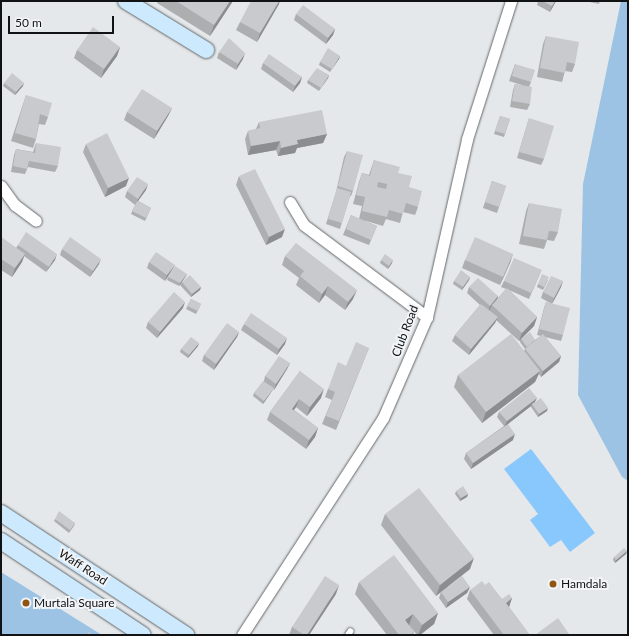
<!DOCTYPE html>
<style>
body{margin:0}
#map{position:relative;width:629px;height:636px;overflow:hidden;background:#e5e8ea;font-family:Lato,sans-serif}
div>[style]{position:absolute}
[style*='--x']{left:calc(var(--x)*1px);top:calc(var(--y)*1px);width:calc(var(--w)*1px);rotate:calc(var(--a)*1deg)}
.green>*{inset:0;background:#9cc3e4}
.water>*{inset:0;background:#88c8fc}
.roads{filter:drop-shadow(0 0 1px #646769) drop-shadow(0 0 1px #646769)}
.lane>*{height:5.5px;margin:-2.75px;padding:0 2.75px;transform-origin:2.75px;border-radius:2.75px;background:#fff}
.street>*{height:11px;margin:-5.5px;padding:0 5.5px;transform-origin:5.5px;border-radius:5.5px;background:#fff}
.secondary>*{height:16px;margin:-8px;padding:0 8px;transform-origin:8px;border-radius:8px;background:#cde9fe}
.wall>*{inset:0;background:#acaeb0}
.shaded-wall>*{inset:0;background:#8c8d90}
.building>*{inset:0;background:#c8cacd}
.dots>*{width:11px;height:11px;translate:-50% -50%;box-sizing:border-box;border:2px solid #f2f5f8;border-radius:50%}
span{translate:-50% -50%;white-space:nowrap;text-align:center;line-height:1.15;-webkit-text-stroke:4px #f2f5f8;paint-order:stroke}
.street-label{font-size:12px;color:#111213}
.poi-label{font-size:12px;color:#111213}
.left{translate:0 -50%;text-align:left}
.frame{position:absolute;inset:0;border:2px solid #111213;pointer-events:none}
.scale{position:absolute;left:8px;top:16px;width:106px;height:18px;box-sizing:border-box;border:2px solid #111213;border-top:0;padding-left:5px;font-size:12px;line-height:14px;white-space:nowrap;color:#111213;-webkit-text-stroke:3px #f2f5f8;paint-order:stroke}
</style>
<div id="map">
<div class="green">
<div style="clip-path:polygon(621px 1px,628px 1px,628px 481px,622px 477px,578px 395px,583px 184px)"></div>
<div style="clip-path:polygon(1px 572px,102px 635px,1px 635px)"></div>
</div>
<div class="water">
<div style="clip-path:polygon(531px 449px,595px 533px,570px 552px,561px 540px,550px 547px,530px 520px,538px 514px,504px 469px)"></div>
</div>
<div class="roads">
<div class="lane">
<div style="--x:348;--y:635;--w:4;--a:-56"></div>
</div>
<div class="street">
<div style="--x:1;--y:186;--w:24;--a:54"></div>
<div style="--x:15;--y:205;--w:26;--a:37"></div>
<div style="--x:290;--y:202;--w:27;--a:59"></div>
<div style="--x:304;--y:225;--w:154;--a:36.8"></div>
<div style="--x:242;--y:635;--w:259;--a:-57"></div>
<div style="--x:383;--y:418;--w:110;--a:-66.5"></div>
<div style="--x:427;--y:317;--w:182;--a:-77.3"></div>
<div style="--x:467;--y:139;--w:145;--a:-72.3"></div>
</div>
<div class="secondary">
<div style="--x:126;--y:1;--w:94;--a:31.5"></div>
<div style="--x:1;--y:513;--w:222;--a:33.4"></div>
<div style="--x:1;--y:541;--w:170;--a:33.5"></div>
</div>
</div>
<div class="wall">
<div style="clip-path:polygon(158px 1px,233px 1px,210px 36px,157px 3px)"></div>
<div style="clip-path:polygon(538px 1px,556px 1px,550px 12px,537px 5px)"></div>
<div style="clip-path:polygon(585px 1px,600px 1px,599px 4px)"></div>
<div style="clip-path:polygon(279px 4px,257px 42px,236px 30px,240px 22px)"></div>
<div style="clip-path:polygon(296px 14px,335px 29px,333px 35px,326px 44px,294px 20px)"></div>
<div style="clip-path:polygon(546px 36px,575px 64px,572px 72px,565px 71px,562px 82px,537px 77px,543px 44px)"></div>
<div style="clip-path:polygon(120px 47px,117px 56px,101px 78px,74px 58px,77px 50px)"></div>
<div style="clip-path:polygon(219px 52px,243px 59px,236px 70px,217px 58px)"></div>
<div style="clip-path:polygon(340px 56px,339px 59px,330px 72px,319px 65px,320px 62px)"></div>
<div style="clip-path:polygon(263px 63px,302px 77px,300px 83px,293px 92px,261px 69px)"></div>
<div style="clip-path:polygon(515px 64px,531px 82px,529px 87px,530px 104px,527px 110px,510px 107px,513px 90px,515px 84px,525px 86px,509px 81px)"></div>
<div style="clip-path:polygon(329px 75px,328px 78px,319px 91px,307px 83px,308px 80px)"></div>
<div style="clip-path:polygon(4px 83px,23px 86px,15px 95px,3px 86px)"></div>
<div style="clip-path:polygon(26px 95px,48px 117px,45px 125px,39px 124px,36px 139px,33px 148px,11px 141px)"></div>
<div style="clip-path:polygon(172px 108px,168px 116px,154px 139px,124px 120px,127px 112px)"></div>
<div style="clip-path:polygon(500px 116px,510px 119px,504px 137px,494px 134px)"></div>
<div style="clip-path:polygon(529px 118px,544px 159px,541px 165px,517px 158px)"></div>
<div style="clip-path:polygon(259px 122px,327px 134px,323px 143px,297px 148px,295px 153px,278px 156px,276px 150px,248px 155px,245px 139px,248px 131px,256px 129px)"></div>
<div style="clip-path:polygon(36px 143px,58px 166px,55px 172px,28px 167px,25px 174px,11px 172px,14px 155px,16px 149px,33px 152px)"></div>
<div style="clip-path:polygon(86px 144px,126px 186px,105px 197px,83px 152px)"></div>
<div style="clip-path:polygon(347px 151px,353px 191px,351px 196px,350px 196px,340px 229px,326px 224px,336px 192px,344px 157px)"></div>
<div style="clip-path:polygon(374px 160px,398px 173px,409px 187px,418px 207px,415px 215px,403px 212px,400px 223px,386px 219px,383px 226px,363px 220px,377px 226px,369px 245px,343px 235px,351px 215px,359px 219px,362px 206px,353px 204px,359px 182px,362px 173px,369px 175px)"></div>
<div style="clip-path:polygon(239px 176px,282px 237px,266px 245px,236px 185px)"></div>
<div style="clip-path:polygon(492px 181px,506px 186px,497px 213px,483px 208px)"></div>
<div style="clip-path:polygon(146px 190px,138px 201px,151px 208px,145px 221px,131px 214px,135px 205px,125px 197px,127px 191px)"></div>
<div style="clip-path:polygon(529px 203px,558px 232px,554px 241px,547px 240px,544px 249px,519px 244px,526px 211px)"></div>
<div style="clip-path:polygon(1px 237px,16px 248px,18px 245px,55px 260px,46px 272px,24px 256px,22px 262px,12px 277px,1px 270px)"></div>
<div style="clip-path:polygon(62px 249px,99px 264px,90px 277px,60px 255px)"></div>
<div style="clip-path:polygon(513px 254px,500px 285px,462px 268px,465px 260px)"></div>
<div style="clip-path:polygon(285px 256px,353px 299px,345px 310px,325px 295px,319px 303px,296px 285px,299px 278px,282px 265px)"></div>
<div style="clip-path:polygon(381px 260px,392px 263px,388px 269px,380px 263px)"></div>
<div style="clip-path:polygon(149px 262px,175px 265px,172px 270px,165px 281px,147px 268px)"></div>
<div style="clip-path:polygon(187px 274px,186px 276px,182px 282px,201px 287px,200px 290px,191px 297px,180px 285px,181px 283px,179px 286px,167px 280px,168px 277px)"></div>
<div style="clip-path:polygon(539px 276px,529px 299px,509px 290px,537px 317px,534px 326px,522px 338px,535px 340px,541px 336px,537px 335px,544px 308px,546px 302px,552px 304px,541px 298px,543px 292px,563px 281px,561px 287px,552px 304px,563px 335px,561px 341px,545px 337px,561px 356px,559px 362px,541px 377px,539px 374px,535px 382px,482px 423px,454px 387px,458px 375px,524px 351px,525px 349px,520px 342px,520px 340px,519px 341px,496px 320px,495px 323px,469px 355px,452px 341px,455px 335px,480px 305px,467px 293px,469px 287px,498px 296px,498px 298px,506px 289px,501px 287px,504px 281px)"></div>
<div style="clip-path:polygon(470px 277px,469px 280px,462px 290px,453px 284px,454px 281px)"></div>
<div style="clip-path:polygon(548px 280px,543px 290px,537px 287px,538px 284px)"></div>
<div style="clip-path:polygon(191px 299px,201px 304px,196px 314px,186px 309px)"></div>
<div style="clip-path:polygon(183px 308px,157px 338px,146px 328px,148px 322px)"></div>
<div style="clip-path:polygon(244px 324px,285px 344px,277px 355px,241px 330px)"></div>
<div style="clip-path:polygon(239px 332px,237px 337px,214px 370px,202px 361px,204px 355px)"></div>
<div style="clip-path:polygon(198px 346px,188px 358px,180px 352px,181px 349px)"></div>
<div style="clip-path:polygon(369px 348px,336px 430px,322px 424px,332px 400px,325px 397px,328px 389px,346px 366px)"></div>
<div style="clip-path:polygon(290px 363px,287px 369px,274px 390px,273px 389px,272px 391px,263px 404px,253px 396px,254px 393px,264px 381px,265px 376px)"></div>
<div style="clip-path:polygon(300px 371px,321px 398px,307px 416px,296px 407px,294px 410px,318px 428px,315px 437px,306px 449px,267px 420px,270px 412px)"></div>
<div style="clip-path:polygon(537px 398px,535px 402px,547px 411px,538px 417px,531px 407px,531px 406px,508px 424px,513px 440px,471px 469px,464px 459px,466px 453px,504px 426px,497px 417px,499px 412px)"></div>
<div style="clip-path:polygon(456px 491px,468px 494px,467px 497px,460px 501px,455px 494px)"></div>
<div style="clip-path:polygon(385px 514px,470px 569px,447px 587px,470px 587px,467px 593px,446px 608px,439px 598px,441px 592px,436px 596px,381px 525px)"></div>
<div style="clip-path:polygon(55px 519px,75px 523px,74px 526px,69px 533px,54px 521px)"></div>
<div style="clip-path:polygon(627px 551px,626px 554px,615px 563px,613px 560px,614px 557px)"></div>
<div style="clip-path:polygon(359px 582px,438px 613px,434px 624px,420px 635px,417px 635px,409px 625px,414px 632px,413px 635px,387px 635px,355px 594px)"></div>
<div style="clip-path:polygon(485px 585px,502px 599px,512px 598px,509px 607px,529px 634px,528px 635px,494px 635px,467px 599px,470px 590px)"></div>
<div style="clip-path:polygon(336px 594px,309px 635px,289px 635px,292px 627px)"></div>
</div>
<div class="shaded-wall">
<div style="clip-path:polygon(230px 1px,233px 1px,210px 36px,214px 25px)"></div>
<div style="clip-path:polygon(279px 1px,280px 1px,279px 4px,257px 42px,260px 33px)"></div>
<div style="clip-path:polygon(555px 1px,556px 1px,550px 12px,552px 6px)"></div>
<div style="clip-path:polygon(335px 29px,333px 35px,326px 44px,328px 38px)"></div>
<div style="clip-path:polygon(120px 47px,117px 56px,101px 78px,104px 69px)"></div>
<div style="clip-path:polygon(245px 53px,243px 59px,236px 70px,238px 64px)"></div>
<div style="clip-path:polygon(340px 56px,339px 59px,330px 72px,332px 69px)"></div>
<div style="clip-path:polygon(329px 75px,328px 78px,319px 91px,321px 88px)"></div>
<div style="clip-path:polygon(302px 77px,300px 83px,293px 92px,295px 86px)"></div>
<div style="clip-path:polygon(24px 83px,23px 86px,15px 95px,16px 92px)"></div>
<div style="clip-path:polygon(172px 108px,168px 116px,154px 139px,157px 131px)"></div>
<div style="clip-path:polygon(327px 134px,323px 143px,297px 148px,295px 153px,278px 156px,281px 148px,297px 140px)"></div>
<div style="clip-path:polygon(280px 141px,276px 150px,248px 155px,251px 146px)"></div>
<div style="clip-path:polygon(129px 178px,126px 186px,105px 197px,108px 188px)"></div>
<div style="clip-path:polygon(148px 184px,146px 190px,135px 205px,138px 199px)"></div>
<div style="clip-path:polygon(285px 229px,282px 237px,266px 245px,269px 237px)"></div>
<div style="clip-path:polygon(25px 254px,22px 262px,12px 277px,15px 268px)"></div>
<div style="clip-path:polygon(57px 254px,55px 260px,46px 272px,49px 267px)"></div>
<div style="clip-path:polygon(513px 254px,510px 263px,500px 285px,503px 277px)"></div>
<div style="clip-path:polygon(101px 259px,99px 264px,90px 277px,93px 271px)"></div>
<div style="clip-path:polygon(393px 260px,392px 263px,388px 269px,389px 266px)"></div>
<div style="clip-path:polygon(175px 265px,172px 270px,165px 281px,167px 275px)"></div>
<div style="clip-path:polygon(187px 274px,186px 276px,179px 286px,180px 283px)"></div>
<div style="clip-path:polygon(470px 277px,469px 280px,462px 290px,463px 287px)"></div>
<div style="clip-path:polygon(563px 281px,561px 287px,552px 304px,554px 298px)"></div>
<div style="clip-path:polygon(328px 286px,325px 295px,319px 303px,322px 294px)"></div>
<div style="clip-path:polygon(201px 287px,200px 290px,191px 297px,192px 294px)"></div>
<div style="clip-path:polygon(357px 290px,353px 299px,345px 310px,348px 302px)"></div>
<div style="clip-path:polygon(498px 296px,496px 302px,492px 305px,490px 309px,488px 312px,490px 306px)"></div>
<div style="clip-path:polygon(185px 302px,183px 308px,157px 338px,160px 332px)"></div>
<div style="clip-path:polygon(498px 317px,495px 323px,469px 355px,471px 349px)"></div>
<div style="clip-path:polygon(537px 317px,534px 326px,519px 341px,522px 333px)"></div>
<div style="clip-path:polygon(239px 332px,237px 337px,214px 370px,216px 364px)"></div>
<div style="clip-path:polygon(287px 338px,285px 344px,277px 355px,279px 349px)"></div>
<div style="clip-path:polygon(199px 343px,198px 346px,188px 358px,189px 355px)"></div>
<div style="clip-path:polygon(561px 356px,559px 362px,541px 377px,543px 371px)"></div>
<div style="clip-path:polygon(290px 363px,287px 369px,274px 390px,276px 384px)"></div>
<div style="clip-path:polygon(540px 371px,535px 382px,482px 423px,486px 412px)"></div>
<div style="clip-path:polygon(274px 388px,272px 391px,263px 404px,264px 401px)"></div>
<div style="clip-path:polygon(324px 389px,321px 398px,307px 416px,310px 407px)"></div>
<div style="clip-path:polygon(537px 398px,534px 403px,532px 404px,531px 406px,504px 427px,507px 421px)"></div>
<div style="clip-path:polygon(299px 399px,296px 407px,288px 418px,292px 409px)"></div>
<div style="clip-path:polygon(548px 408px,547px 411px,538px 417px,539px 414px)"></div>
<div style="clip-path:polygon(318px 428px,315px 437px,306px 449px,309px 440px)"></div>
<div style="clip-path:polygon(515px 434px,513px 440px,471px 469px,473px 463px)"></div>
<div style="clip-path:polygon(468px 494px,467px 497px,460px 501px,461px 498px)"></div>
<div style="clip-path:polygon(627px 551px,626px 554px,615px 563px,616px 560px)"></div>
<div style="clip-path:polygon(474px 558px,470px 569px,436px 596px,440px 585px)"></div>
<div style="clip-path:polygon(339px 585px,336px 594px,309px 635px,307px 635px)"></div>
<div style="clip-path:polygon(470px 587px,467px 593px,446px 608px,448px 602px)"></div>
<div style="clip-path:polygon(512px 598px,509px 607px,503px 612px,506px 603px)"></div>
<div style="clip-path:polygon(438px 613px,434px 624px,420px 635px,418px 635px,422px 625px)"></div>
<div style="clip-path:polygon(413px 614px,409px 625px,405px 620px)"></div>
</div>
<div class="building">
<div style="clip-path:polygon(176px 1px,230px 1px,214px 25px)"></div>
<div style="clip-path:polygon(251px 1px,279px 1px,260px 33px,240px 22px)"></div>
<div style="clip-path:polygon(542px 1px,555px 1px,552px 6px)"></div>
<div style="clip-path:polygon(303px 5px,335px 29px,328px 38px,296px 14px)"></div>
<div style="clip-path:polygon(93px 27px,120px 47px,104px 69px,77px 50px)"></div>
<div style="clip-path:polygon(546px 36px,579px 42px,575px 64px,567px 62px,565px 73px,540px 68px)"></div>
<div style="clip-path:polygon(229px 38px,245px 53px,238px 64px,219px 52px)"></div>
<div style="clip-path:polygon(328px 48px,340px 56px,332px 69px,320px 62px)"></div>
<div style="clip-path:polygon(269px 54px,302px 77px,295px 86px,263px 63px)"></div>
<div style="clip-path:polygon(515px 64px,535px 70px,531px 82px,512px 76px)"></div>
<div style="clip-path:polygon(317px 68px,329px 75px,321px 88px,308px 80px)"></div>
<div style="clip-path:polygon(12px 73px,24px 83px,16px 92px,4px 83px)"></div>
<div style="clip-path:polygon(515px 84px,532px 87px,530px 104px,512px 101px)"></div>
<div style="clip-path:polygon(142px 89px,172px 108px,157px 131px,127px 112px)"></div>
<div style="clip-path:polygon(26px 95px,52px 103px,48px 117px,40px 114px,36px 139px,15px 133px)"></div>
<div style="clip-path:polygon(322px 110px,327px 134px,297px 140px,298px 144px,281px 148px,280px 141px,251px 146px,248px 131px,260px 128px,259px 122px)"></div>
<div style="clip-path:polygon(500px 116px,510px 119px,505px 134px,495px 131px)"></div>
<div style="clip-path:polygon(529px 118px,554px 126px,544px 159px,519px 152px)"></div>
<div style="clip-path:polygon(107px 133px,129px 178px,108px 188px,86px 144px)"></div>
<div style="clip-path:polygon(36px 143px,61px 147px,58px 166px,29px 161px,27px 169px,13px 166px,16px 149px,35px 153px)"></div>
<div style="clip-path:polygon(347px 151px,363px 155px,353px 191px,338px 186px)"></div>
<div style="clip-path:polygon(evenodd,374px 160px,400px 167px,398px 173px,412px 176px,409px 187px,422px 191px,418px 207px,406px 203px,403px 214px,389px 210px,387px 217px,362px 211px,365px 197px,356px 195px,362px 173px,370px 176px,374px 160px,378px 182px,387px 184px,386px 189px,377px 187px,378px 182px)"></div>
<div style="clip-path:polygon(255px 169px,285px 229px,269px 237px,239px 176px)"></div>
<div style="clip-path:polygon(137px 177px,148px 184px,138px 199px,127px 191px)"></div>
<div style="clip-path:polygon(492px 181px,506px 186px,499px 207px,485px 202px)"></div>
<div style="clip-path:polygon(337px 188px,351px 192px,342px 223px,328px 219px)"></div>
<div style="clip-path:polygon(137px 201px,151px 208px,146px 218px,132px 211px)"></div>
<div style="clip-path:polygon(529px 203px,562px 209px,558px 232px,549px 231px,547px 240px,523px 236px)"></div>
<div style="clip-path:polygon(351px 215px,377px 226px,371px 240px,346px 229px)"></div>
<div style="clip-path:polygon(26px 232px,57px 254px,49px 267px,18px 245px)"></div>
<div style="clip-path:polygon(1px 237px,25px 254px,15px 268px,1px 259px)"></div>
<div style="clip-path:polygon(70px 237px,101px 259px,93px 271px,62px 249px)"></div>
<div style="clip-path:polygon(475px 237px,513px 254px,503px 277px,465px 260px)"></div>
<div style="clip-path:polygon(296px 243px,357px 290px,348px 302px,328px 286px,322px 294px,300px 276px,304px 271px,285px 256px)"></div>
<div style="clip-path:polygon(156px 252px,175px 265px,167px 275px,149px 262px)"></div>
<div style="clip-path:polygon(385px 254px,393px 260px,389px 266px,381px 260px)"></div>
<div style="clip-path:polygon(514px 258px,542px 270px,531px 293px,504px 281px)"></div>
<div style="clip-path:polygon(175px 266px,187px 274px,180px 283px,168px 277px)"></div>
<div style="clip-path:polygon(461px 270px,470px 277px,463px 287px,454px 281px)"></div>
<div style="clip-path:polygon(542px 274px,549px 277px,544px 287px,538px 284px)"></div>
<div style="clip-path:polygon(190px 275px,201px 287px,192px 294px,182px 282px)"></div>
<div style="clip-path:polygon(551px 276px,563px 281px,554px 298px,543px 292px)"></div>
<div style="clip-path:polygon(478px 278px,498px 296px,490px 306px,469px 287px)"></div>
<div style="clip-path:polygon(507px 288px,537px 317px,522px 333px,492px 305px)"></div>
<div style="clip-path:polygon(174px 292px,185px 302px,160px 332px,148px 322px)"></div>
<div style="clip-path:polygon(191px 299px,201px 304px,198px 311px,187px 306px)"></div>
<div style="clip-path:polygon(546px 302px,570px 308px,563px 335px,539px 329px)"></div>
<div style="clip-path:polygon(481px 304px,498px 317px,471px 349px,455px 335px)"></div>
<div style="clip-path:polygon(251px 313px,287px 338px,279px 349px,244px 324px)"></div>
<div style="clip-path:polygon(227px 323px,239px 332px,216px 364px,204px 355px)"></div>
<div style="clip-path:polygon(530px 332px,535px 340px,527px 347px,521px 339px)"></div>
<div style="clip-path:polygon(511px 334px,540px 371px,486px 412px,458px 375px)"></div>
<div style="clip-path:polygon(543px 334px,561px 356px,543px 371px,525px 349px)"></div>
<div style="clip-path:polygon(191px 337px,199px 343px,189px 355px,181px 349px)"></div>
<div style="clip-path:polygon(356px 342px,369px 348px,339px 421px,326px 416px,335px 392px,328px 389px,338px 362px,346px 366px)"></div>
<div style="clip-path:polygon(279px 356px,290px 363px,276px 384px,265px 376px)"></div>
<div style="clip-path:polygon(300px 371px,324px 389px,310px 407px,299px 399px,292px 409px,318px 428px,309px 440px,270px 412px)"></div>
<div style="clip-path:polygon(263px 381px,274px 388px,264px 401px,254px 393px)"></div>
<div style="clip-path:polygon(529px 388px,537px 398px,507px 421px,499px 412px)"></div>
<div style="clip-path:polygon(541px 398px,548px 408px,539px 414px,532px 404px)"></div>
<div style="clip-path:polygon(508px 424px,515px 434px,473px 463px,466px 453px)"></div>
<div style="clip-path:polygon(463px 486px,468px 494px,461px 498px,456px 491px)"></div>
<div style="clip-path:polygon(419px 488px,474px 558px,440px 585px,385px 514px)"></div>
<div style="clip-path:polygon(59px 511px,75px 523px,70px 530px,55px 519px)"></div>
<div style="clip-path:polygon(624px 548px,627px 551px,616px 560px,614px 557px)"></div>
<div style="clip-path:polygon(394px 555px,438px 613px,422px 625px,413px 614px,405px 620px,414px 632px,410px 635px,399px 635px,359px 582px)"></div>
<div style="clip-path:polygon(325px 576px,339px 585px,307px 635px,304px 635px,292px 627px)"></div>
<div style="clip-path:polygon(462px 576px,470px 587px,448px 602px,441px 592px)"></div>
<div style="clip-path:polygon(482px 581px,485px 585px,489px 582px,502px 599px,509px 594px,512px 598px,506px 603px,529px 634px,527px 635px,504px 635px,470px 590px)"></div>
<div style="clip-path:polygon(558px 618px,569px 634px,568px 635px,535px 635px)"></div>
<div style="clip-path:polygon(89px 632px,93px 635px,87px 635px)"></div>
</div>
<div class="dots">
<div style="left:553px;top:584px;background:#905611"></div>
<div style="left:26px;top:603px;background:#905611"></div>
</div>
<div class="street-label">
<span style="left:405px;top:331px;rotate:-69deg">Club Road</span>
<span style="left:83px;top:567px;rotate:33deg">Waff Road</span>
</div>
<div class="poi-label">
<span class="left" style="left:561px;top:584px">Hamdala</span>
<span class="left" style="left:34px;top:603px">Murtala Square</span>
</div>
<div class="frame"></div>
<div class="scale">50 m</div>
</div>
